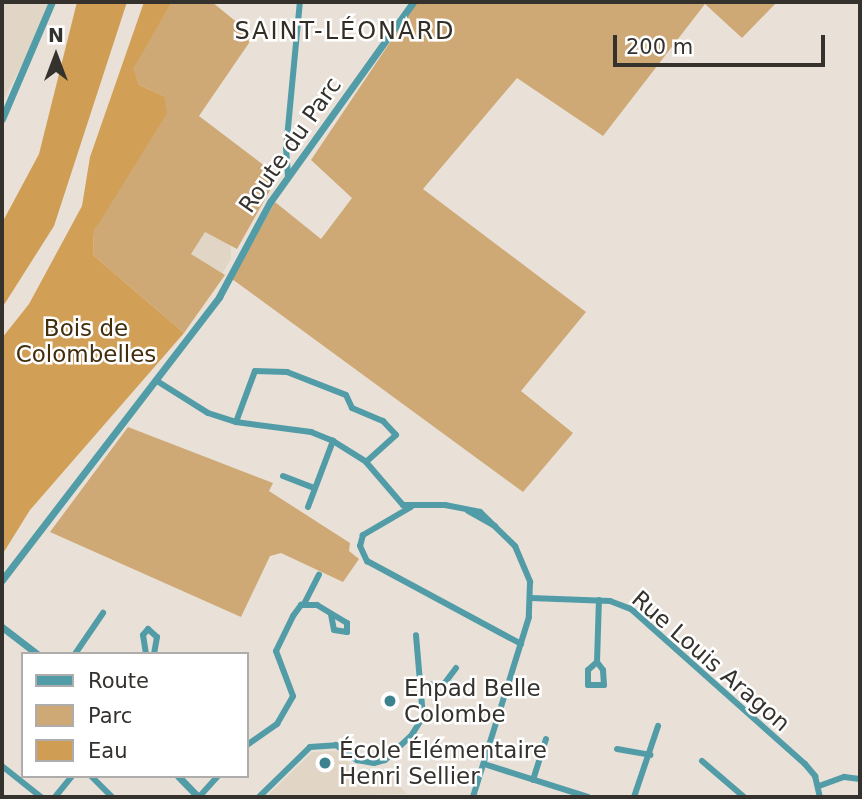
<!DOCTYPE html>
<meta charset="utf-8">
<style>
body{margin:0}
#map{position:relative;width:862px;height:799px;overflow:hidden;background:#e9e1d7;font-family:"DejaVu Sans",sans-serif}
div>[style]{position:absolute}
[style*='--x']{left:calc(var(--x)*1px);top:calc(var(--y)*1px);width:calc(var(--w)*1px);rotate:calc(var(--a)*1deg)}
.built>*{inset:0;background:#e1d6c6}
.green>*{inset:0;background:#cea975}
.forest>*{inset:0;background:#d19f56}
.water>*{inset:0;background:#cf9e54}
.minor>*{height:6px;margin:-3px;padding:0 3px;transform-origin:3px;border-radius:3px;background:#529ca8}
.tertiary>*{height:7px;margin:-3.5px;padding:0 3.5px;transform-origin:3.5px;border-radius:3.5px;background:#529ca8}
.dots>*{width:19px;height:19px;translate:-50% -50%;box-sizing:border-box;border:4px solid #fff;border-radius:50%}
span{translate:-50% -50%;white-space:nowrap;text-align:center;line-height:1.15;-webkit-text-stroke:5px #fff;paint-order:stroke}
.street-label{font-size:23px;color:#35322e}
.park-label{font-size:23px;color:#422d0c}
.poi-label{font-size:23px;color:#35322e}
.left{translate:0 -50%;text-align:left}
.neighbourhood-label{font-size:24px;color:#322d25;letter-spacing:2px}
.frame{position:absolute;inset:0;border:4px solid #35322e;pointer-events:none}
.legend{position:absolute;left:21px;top:652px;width:228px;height:126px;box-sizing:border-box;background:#fff;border:2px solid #aeadab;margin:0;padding:9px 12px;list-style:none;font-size:21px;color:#35322e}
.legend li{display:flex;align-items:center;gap:14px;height:35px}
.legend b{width:35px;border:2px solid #aeadab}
.north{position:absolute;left:21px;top:21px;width:70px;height:70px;-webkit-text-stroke:5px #fff;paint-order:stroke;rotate:0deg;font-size:19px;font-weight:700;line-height:28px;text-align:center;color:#35322e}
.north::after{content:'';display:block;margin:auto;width:24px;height:32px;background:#35322e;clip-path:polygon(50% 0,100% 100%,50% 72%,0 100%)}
.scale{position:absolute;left:613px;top:35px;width:212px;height:32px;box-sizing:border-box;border:4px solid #35322e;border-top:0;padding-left:9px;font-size:21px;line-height:24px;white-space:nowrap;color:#35322e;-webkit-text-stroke:5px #fff;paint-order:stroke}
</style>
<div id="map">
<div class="built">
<div style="clip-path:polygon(2px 2px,56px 2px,2px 102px)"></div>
<div style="clip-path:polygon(205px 232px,231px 245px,231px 259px,222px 274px,190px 254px)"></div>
<div style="clip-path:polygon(338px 751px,360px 774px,389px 775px,407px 794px,266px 797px,312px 752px)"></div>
</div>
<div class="green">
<div style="clip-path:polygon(172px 2px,212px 2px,250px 33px,251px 40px,199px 116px,278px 176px,237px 249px,205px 232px,191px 254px,225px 275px,184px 333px,93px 255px,94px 231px,164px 96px,139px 85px,132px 69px)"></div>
<div style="clip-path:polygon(417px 2px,777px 2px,742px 38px,705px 4px,603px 136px,517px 78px,423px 189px,586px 312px,521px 391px,573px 433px,523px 492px,232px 279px,275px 202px,321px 239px,352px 198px,311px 160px)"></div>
<div style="clip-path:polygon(128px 427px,273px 483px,269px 491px,350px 543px,349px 551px,359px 559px,343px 582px,281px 553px,270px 556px,241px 617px,50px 532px)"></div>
</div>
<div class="forest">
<div style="clip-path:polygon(144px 2px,172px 2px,133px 69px,139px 85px,164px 96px,167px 113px,94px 231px,93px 255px,184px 333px,30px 510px,2px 555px,2px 338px,29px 304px,82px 206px,90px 157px)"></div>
</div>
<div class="water">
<div style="clip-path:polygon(77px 2px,127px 2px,54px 226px,2px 308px,2px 223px,39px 154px)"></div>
</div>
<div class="minor">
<div style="--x:288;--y:176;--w:27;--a:-94"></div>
<div style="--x:286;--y:149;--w:148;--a:-84.6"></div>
<div style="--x:157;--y:381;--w:60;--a:32.1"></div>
<div style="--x:208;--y:413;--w:29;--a:18"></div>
<div style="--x:236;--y:422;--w:76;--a:7.6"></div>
<div style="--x:311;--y:432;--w:24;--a:22"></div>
<div style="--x:333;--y:441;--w:39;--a:32"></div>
<div style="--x:366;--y:462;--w:57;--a:49.3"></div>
<div style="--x:403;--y:505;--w:42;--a:0"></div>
<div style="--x:445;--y:505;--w:36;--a:11"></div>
<div style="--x:480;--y:512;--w:49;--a:44.2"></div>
<div style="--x:515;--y:546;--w:39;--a:67"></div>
<div style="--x:530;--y:582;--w:35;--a:92"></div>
<div style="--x:529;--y:617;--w:189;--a:107.3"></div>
<div style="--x:236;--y:422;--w:54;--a:-69.6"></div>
<div style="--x:255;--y:371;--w:32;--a:2"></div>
<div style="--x:287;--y:372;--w:63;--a:21.3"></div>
<div style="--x:346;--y:395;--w:14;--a:65"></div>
<div style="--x:352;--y:408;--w:34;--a:23"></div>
<div style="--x:383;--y:421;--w:19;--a:47"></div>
<div style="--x:396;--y:435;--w:40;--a:138"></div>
<div style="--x:283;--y:476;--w:33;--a:21"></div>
<div style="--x:308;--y:507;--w:71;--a:-69.3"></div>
<div style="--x:411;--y:507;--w:56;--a:149.7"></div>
<div style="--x:363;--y:535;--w:11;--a:105"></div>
<div style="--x:360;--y:546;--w:17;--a:65"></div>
<div style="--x:367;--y:561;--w:175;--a:28.3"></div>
<div style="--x:468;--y:511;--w:31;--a:29"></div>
<div style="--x:531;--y:598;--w:79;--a:2.2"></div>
<div style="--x:610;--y:601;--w:22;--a:21"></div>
<div style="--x:631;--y:609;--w:233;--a:41.7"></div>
<div style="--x:805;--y:764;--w:16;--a:50"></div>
<div style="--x:815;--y:776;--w:22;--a:77"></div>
<div style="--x:304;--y:604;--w:33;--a:-63"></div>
<div style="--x:75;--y:654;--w:50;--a:-55.7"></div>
<div style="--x:146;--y:654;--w:19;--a:-99"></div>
<div style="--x:143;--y:635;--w:8;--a:-50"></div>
<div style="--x:148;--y:629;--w:12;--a:42"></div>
<div style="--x:157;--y:637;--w:17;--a:100"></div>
<div style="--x:597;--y:662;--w:12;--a:138"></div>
<div style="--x:588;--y:670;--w:15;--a:90"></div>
<div style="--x:588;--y:685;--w:16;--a:0"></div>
<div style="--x:604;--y:685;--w:15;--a:-94"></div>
<div style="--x:603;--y:670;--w:10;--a:-127"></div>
<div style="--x:597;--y:662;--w:62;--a:-88.2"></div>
<div style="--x:422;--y:685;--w:22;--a:-3"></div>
<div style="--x:444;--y:684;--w:20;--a:-53"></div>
<div style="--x:247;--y:745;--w:37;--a:-35"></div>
<div style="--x:277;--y:724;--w:32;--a:-60"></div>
<div style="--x:293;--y:696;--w:48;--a:-110.7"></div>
<div style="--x:276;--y:651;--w:39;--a:-64"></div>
<div style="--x:293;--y:616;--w:14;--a:-54"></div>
<div style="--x:301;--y:605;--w:16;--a:0"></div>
<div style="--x:317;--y:605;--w:35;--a:31"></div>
<div style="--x:347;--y:623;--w:9;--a:90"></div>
<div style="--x:347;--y:632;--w:13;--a:-171"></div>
<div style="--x:334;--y:630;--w:16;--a:-101"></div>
<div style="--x:617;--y:749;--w:34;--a:10"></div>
<div style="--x:702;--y:761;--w:55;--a:40.6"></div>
<div style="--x:484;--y:764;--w:109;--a:17.6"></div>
<div style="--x:2;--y:766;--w:50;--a:38.5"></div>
<div style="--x:91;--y:776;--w:30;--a:45"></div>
<div style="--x:533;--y:780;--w:43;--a:-72.4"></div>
<div style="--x:819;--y:786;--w:27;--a:-20"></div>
<div style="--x:844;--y:777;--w:16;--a:7"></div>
<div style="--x:55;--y:797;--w:27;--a:-51"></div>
<div style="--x:199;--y:797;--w:28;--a:-48"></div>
<div style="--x:259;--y:797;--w:71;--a:-44.4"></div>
<div style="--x:310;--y:747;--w:26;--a:-4"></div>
<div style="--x:336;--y:745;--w:26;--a:36"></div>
<div style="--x:357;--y:760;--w:17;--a:10"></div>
<div style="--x:374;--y:763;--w:11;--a:-15"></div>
<div style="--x:385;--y:760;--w:35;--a:-43"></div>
<div style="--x:411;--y:736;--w:22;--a:-58"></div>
<div style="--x:423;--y:717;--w:82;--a:-94.9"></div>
<div style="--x:634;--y:797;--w:75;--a:-71.3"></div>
</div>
<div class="tertiary">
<div style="--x:2;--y:119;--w:127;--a:-66.9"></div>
<div style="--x:2;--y:580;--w:357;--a:-52.5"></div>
<div style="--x:219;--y:297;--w:108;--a:-61.8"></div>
<div style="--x:270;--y:202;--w:246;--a:-54.4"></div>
<div style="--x:2;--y:627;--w:44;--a:37.6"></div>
<div style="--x:178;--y:776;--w:29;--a:46"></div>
</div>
<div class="dots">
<div style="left:390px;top:701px;background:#3c828e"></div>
<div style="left:325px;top:763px;background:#3c828e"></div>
</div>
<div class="street-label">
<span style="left:290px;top:145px;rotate:-55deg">Route du Parc</span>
<span style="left:711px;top:661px;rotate:41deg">Rue Louis Aragon</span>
</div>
<div class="park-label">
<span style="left:86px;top:341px">Bois de<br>Colombelles</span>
</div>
<div class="poi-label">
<span class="left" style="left:404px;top:701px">Ehpad Belle<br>Colombe</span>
<span class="left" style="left:339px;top:763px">École Élémentaire<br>Henri Sellier</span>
</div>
<div class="neighbourhood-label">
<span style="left:345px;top:32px">SAINT-LÉONARD</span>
</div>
<div class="frame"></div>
<ul class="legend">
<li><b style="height:9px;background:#529ca8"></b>Route</li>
<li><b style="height:19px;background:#cea975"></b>Parc</li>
<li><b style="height:19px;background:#cf9e54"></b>Eau</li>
</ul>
<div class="north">N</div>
<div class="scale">200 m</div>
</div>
